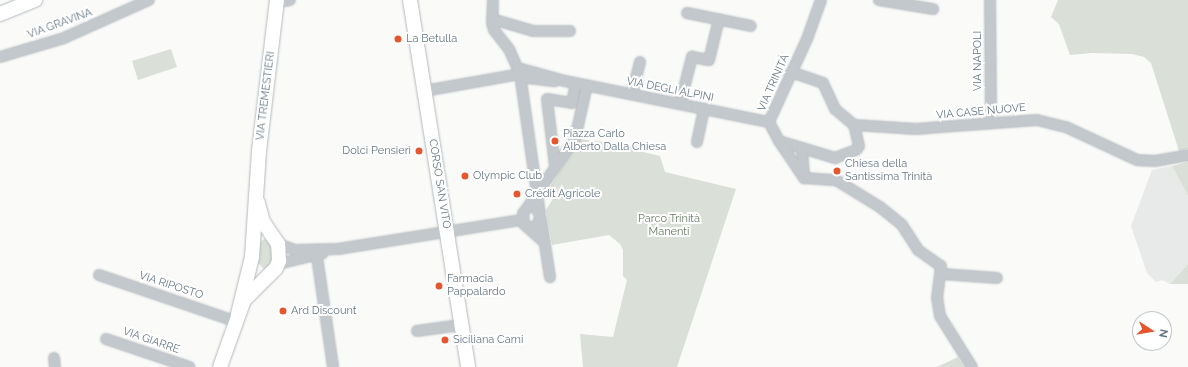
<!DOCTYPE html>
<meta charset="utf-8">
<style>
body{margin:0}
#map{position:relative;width:1188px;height:367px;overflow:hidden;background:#fafaf8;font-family:Raleway,sans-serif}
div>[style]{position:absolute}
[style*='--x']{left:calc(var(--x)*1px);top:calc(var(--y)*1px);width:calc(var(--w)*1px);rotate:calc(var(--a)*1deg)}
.built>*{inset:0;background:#e8e9e9}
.green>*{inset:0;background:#dadfd7}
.roads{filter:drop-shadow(0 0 1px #b3babf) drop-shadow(0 0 1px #b3babf)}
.street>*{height:10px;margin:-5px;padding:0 5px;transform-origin:5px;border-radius:5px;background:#c3c8cc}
.secondary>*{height:14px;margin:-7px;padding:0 7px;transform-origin:7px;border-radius:7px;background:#fff}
.dots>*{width:11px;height:11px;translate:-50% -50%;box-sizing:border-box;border:2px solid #fff;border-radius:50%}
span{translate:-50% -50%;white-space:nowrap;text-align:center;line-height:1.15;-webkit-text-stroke:4px #fff;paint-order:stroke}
.street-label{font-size:11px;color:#657683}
.poi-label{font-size:11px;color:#657683}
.left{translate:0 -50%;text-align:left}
.right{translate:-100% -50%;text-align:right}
.park-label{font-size:11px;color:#687a64}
.north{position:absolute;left:1132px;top:311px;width:40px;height:40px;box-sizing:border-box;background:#fff;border:1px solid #c1c8cd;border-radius:50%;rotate:102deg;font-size:11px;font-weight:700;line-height:16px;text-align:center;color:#657683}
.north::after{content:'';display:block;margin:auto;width:14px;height:18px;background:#e4572e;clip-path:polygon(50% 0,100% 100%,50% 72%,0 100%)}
</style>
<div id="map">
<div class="built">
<div style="clip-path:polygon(1172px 166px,1188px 196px,1188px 264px,1170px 284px,1162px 280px,1156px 282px,1147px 273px,1131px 226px,1152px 170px)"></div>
</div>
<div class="green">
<div style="clip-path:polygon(1058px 0,1188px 0,1188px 149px,1179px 151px,1151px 63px,1144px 57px,1132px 54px,1092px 53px,1070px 55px,1059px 24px,1051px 17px)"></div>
<div style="clip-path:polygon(171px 49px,177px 67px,138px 80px,132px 61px)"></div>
<div style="clip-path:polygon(580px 139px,643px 147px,643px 152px,660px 156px,665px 172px,736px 189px,677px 367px,583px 367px,580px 334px,613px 337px,627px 280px,623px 276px,623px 250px,620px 244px,609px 235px,552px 245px,546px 210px,557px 192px,550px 187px)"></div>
<div style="clip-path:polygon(1188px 162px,1188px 196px,1172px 166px)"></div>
<div style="clip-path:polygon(265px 239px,271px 245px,273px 262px,264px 269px,257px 262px,259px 242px)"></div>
<div style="clip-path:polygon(1188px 264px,1188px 284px,1170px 284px)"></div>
<div style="clip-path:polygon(958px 357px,964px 367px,937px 367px)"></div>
</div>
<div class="roads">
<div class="street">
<div style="--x:493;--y:0;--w:23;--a:92"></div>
<div style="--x:492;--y:23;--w:7;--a:74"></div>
<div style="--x:494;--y:30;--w:24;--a:52"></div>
<div style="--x:509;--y:49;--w:27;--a:66"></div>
<div style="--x:821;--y:0;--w:41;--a:109.7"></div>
<div style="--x:807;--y:39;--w:91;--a:114.6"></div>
<div style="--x:769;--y:122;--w:21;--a:62"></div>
<div style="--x:779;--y:141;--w:59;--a:16.9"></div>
<div style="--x:835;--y:158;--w:22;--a:-21"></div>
<div style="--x:856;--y:150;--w:5;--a:-53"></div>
<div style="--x:859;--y:146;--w:22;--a:-103"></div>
<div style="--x:879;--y:0;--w:55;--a:9.5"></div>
<div style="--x:990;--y:0;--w:122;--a:89.5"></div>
<div style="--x:277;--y:2;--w:13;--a:-9"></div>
<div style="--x:687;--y:13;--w:65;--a:11.5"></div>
<div style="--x:492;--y:19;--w:43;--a:16.3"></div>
<div style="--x:533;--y:31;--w:37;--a:0"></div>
<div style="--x:0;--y:57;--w:67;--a:-16.5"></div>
<div style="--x:64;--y:38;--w:93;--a:-24.1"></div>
<div style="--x:518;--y:68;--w:49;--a:15.5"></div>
<div style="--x:565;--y:81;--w:208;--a:11.4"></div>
<div style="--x:791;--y:72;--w:34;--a:19"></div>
<div style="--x:823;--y:83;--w:29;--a:65"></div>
<div style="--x:835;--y:109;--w:25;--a:40"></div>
<div style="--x:854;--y:125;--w:62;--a:3.7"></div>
<div style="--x:916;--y:129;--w:121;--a:-4.3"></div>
<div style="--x:1037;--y:120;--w:30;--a:14"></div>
<div style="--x:1066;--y:127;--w:78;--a:24.9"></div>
<div style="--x:1137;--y:160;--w:18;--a:3"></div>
<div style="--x:1155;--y:161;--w:34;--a:-10"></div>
<div style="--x:520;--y:77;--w:35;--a:7"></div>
<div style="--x:424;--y:91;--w:97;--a:-10"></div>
<div style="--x:520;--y:74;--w:141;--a:81.9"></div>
<div style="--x:632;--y:94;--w:33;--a:-76"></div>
<div style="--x:680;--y:104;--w:49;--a:-75.7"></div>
<div style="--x:692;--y:57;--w:17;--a:10"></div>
<div style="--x:709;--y:60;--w:42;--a:-76.3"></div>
<div style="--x:779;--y:141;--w:45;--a:56"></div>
<div style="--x:697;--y:142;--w:34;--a:-78"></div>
<div style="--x:802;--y:148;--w:30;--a:86"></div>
<div style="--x:555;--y:166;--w:67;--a:-96.8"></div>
<div style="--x:547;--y:99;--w:25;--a:9"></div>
<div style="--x:572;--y:103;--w:20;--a:-79"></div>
<div style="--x:804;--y:178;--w:32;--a:4"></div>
<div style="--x:836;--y:180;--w:52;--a:31.5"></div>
<div style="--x:880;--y:207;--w:28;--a:39"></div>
<div style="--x:902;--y:225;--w:30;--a:57"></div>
<div style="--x:918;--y:250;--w:28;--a:35"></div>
<div style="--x:941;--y:266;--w:31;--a:97"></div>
<div style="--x:937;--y:297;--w:19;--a:81"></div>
<div style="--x:940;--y:316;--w:60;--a:57.9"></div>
<div style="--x:525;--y:211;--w:88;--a:-55.2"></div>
<div style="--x:575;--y:139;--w:55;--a:-77.5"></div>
<div style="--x:523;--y:213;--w:11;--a:85"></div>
<div style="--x:524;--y:224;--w:28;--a:42"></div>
<div style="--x:541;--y:219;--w:59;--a:81.2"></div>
<div style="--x:527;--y:227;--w:5;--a:11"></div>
<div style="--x:532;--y:228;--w:9;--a:-36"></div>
<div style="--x:539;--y:223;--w:9;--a:-84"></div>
<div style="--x:540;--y:214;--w:5;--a:-127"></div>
<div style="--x:278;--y:244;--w:18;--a:19"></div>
<div style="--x:295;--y:250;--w:43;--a:-1.3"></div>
<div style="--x:338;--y:249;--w:186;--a:-9"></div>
<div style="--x:316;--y:250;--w:118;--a:81.7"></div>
<div style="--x:278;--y:264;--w:46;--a:-13.7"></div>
<div style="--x:942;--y:274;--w:55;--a:4.2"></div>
<div style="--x:99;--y:275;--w:144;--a:18.7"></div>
<div style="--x:417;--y:331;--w:44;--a:-7.8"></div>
<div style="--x:106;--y:339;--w:88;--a:18.6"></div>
<div style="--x:54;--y:358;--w:9;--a:84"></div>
</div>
<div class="secondary">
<div style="--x:410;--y:0;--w:372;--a:81"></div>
<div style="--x:0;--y:14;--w:38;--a:-22"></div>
<div style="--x:238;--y:314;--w:59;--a:-76.2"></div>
<div style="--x:252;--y:257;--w:106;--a:-86.2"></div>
<div style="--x:259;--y:151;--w:152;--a:-83.2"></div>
<div style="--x:220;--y:367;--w:71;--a:-70.3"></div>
<div style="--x:244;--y:300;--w:45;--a:-45"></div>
<div style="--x:276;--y:268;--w:8;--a:-67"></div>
<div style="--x:279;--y:261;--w:17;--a:-93"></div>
<div style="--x:278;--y:244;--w:27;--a:-124"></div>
<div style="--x:263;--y:222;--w:20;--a:-105"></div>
</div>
</div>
<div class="dots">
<div style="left:398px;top:39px;background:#e4572e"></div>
<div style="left:555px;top:141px;background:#e4572e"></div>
<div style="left:419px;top:151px;background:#e4572e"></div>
<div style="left:837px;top:171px;background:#e4572e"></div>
<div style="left:465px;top:176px;background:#e4572e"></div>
<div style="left:517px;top:194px;background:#e4572e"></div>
<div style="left:439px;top:286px;background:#e4572e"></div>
<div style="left:283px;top:311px;background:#e4572e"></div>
<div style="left:445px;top:340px;background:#e4572e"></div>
</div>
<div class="street-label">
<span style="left:60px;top:24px;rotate:-20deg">VIA GRAVINA</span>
<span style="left:978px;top:61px;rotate:-90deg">VIA NAPOLI</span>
<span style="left:774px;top:83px;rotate:-66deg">VIA TRINITÀ</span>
<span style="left:670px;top:90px;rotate:11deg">VIA DEGLI ALPINI</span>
<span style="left:266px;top:96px;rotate:-83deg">VIA TREMESTIERI</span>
<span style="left:981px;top:112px;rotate:-5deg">VIA CASE NUOVE</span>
<span style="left:439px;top:184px;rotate:81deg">CORSO SAN VITO</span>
<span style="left:171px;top:286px;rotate:18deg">VIA RIPOSTO</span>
<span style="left:151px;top:341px;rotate:19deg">VIA GIARRE</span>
</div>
<div class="poi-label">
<span class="left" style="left:406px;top:39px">La Betulla</span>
<span class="left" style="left:563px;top:141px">Piazza Carlo<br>Alberto Dalla Chiesa</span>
<span class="right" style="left:411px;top:151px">Dolci Pensieri</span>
<span class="left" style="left:845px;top:171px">Chiesa della<br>Santissima Trinità</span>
<span class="left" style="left:473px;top:176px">Olympic Club</span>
<span class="left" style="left:525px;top:194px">Crédit Agricole</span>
<span class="left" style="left:447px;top:286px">Farmacia<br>Pappalardo</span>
<span class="left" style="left:291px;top:311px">Ard Discount</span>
<span class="left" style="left:453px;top:340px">Siciliana Carni</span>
</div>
<div class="park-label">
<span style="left:669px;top:226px">Parco Trinità<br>Manenti</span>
</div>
<div class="north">N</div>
</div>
